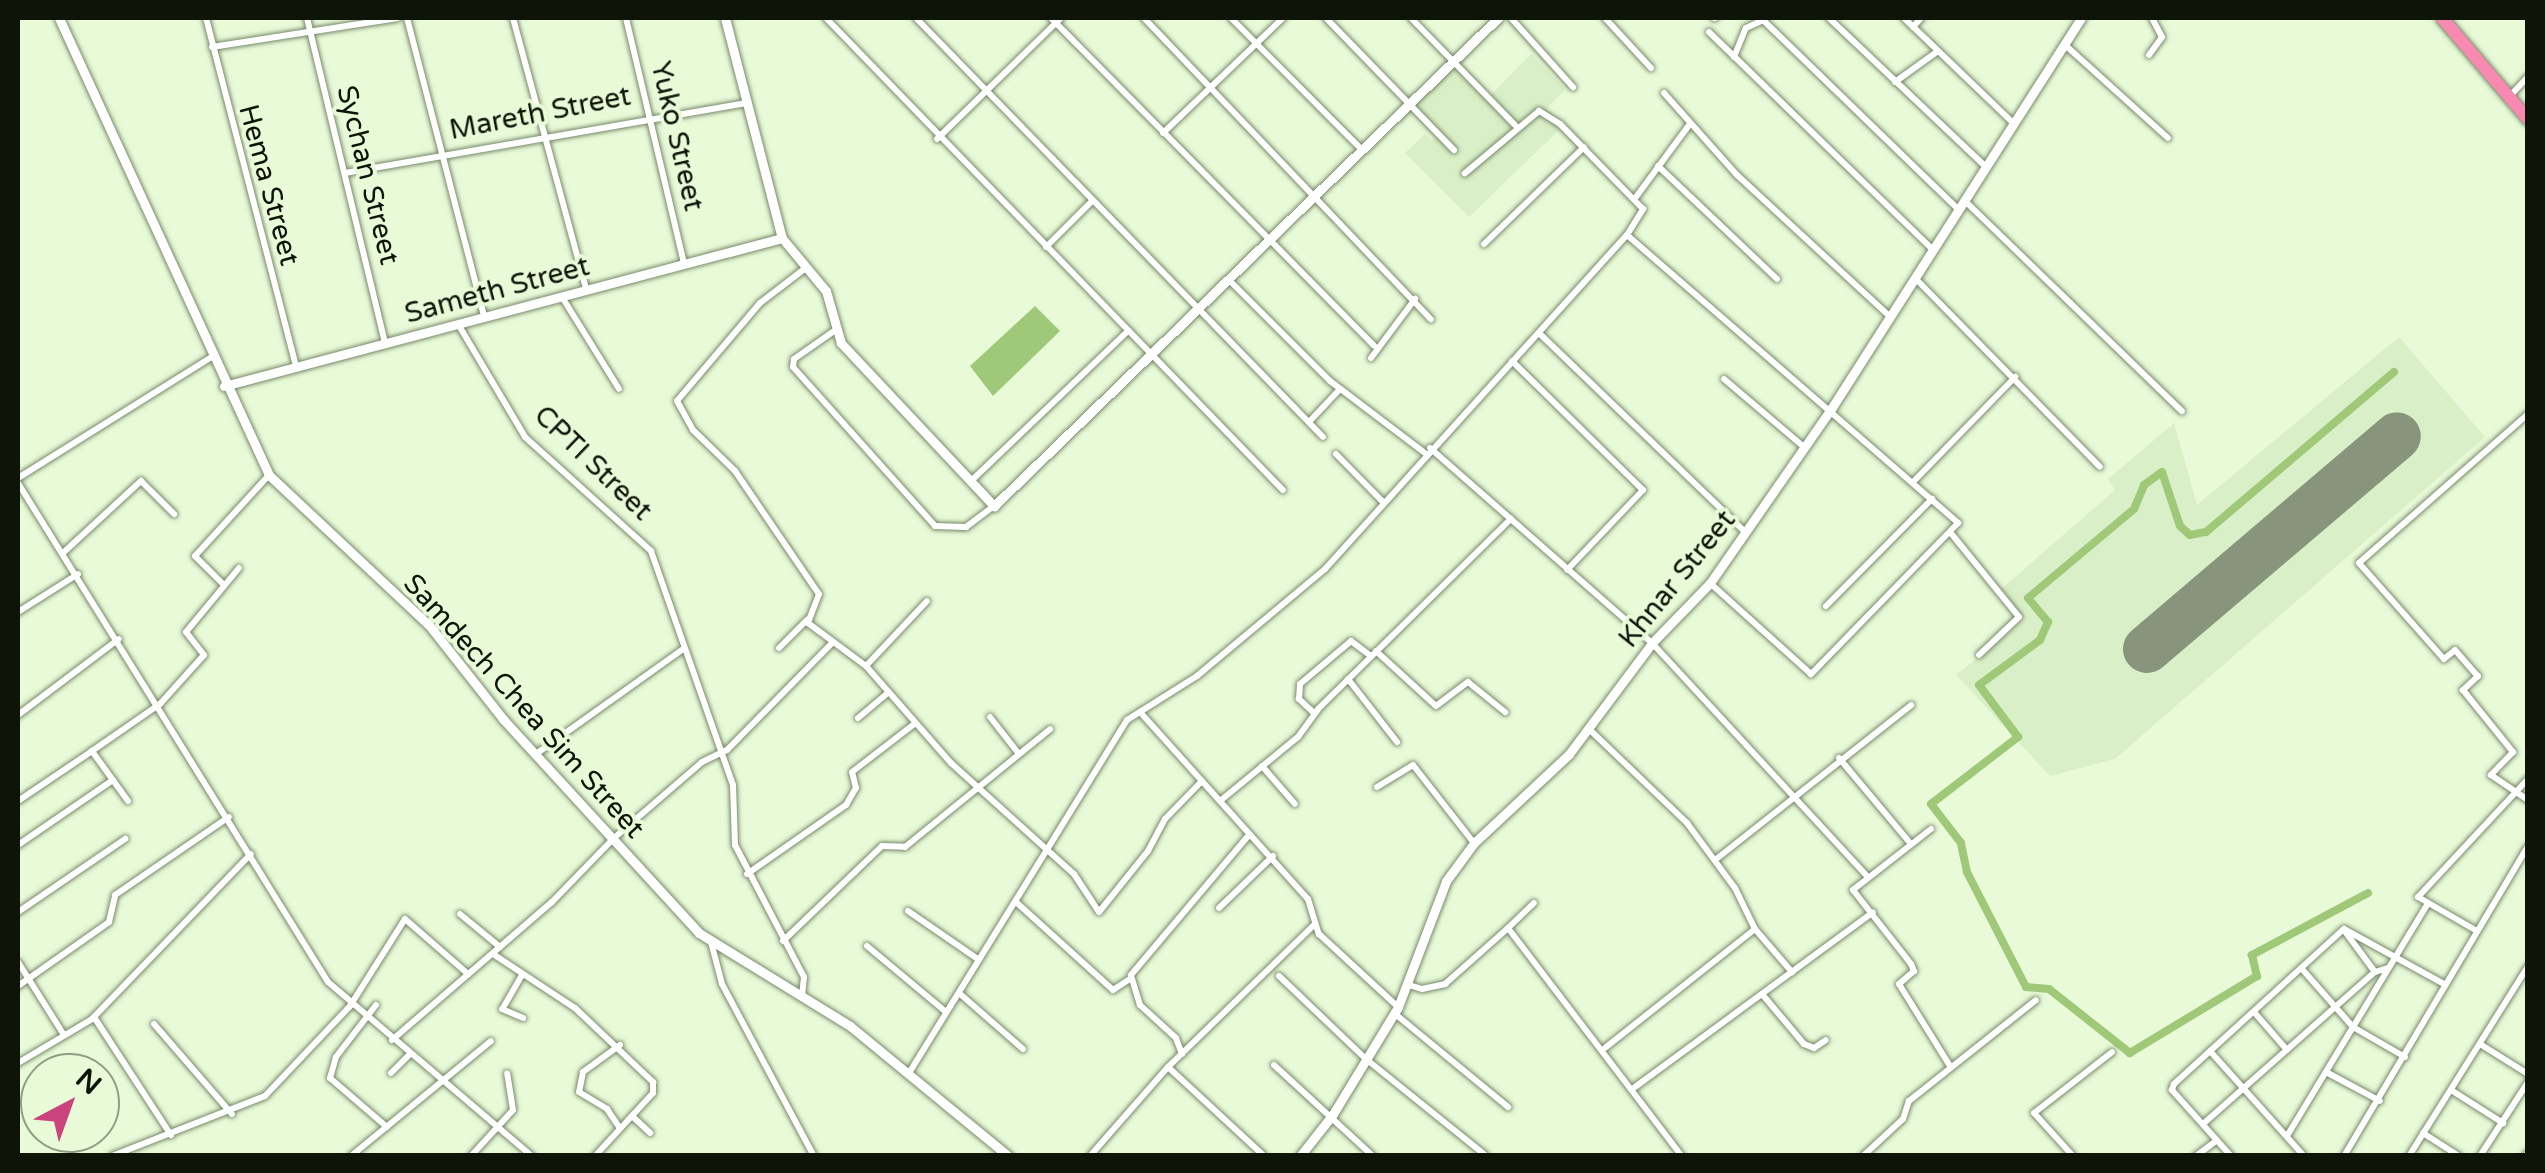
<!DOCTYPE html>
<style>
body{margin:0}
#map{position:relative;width:2545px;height:1173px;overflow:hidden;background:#e8fad8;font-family:"Varela Round",sans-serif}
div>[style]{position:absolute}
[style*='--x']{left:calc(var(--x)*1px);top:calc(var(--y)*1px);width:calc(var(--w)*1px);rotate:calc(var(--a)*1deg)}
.built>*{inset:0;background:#d9efc7}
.water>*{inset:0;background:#9fc878}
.canal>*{height:8px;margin:-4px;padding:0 4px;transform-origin:4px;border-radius:4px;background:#9fc878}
.runway>*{height:48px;margin:-24px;padding:0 24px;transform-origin:24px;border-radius:24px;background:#88947c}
.roads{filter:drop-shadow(0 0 2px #798a6b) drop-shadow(0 0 2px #798a6b)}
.street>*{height:6px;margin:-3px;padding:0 3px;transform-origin:3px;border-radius:3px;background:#fff}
.secondary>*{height:9px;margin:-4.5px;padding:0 4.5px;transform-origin:4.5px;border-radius:4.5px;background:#fff}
.highway>*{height:12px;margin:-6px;padding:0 6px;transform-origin:6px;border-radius:6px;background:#f88ab1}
span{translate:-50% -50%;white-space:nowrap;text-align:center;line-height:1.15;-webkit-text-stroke:8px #e8fad8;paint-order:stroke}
.street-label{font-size:28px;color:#0f1409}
.frame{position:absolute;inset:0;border:20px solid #0f1409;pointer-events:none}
.north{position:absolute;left:20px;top:1053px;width:100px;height:100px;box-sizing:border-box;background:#e8fad8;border:2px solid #919e85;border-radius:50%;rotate:41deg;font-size:28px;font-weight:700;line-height:40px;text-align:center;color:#0f1409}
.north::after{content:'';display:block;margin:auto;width:35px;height:45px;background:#cb427c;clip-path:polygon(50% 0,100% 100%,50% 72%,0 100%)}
</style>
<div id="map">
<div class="built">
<div style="clip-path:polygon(1531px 54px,1565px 89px,1547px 109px,1563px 126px,1469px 217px,1405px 153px,1425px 134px,1432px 141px,1438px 136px,1410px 104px,1454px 61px,1489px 97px)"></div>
<div style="clip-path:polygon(2399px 337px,2485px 437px,2115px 759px,2050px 776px,1956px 675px,2024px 621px,2000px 590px,2115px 490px,2108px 479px,2174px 423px,2197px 505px)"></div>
</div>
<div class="water">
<div style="clip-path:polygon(1035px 306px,1060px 331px,993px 396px,970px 366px)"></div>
</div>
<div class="canal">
<div style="--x:2368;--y:893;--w:132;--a:151.9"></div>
<div style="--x:2252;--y:955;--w:22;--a:77"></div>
<div style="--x:2257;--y:976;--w:149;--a:148.8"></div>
<div style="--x:2130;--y:1053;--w:103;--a:-141.7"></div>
<div style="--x:2049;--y:989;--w:23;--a:-175"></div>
<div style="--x:2026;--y:987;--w:129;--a:-117.2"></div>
<div style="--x:1967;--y:872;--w:30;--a:-102"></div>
<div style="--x:1961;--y:843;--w:49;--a:-127.6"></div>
<div style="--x:1931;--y:804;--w:110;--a:-37.6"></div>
<div style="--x:2018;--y:737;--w:65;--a:-126.9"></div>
<div style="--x:1979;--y:685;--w:76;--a:-36.4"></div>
<div style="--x:2040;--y:640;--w:20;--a:-66"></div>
<div style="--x:2048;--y:622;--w:31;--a:-130"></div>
<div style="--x:2028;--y:598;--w:138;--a:-40"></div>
<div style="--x:2134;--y:509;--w:26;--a:-67"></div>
<div style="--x:2144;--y:485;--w:22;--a:-36"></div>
<div style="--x:2162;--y:472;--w:57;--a:71.6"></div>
<div style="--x:2180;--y:526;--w:13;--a:42"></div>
<div style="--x:2190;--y:535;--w:16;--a:-11"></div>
<div style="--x:2206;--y:532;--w:247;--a:-40.4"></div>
</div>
<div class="runway">
<div style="--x:2147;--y:649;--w:328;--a:-40.4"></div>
</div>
<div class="roads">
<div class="street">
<div style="--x:206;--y:18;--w:356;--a:75.5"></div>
<div style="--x:307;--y:18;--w:334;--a:76.5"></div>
<div style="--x:407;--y:18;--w:308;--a:75.5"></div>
<div style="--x:513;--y:18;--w:281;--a:74.9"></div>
<div style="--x:626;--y:18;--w:253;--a:76.7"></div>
<div style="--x:826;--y:18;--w:657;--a:45.93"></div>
<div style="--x:916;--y:18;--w:584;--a:45.83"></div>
<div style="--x:1051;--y:18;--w:460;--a:45.4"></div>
<div style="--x:1144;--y:18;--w:416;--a:46.4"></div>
<div style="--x:1231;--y:18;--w:186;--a:45.2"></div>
<div style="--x:1326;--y:18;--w:184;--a:45.9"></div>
<div style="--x:1411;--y:18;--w:149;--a:45.8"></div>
<div style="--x:1511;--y:18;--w:93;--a:48.1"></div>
<div style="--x:1605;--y:18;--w:68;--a:47.4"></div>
<div style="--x:1714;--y:18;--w:1;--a:0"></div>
<div style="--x:1829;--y:18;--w:215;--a:43.5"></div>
<div style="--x:1904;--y:18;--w:151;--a:43.9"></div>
<div style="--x:1913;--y:27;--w:12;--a:-48"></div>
<div style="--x:1709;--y:32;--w:311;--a:44.2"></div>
<div style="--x:2064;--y:44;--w:140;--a:42.1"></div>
<div style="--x:212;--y:47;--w:188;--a:-8.9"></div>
<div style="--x:2149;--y:55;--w:22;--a:-54"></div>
<div style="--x:2162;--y:37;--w:21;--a:-118"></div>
<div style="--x:1734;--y:57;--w:31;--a:-68"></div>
<div style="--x:1746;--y:28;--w:19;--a:-25"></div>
<div style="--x:1763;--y:20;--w:272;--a:44.1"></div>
<div style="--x:1895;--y:82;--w:53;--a:-35.8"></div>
<div style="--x:1664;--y:93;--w:110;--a:48.3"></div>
<div style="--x:1737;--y:175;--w:207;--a:42.8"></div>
<div style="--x:2510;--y:96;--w:26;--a:-47"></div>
<div style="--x:1163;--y:133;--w:166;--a:-43.8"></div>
<div style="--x:937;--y:139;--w:173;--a:-44.3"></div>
<div style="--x:1658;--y:166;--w:164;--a:43.5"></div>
<div style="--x:345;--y:173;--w:406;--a:-9.9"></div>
<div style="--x:1636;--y:197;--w:89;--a:-53.6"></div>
<div style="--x:1965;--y:201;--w:302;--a:44.1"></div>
<div style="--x:1627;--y:235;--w:439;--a:41"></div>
<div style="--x:1958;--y:523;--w:211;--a:134.2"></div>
<div style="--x:1811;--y:674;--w:136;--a:-138"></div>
<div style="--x:1484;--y:244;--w:139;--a:-44.1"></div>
<div style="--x:1046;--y:247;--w:66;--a:-45"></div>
<div style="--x:807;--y:267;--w:59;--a:142.5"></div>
<div style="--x:760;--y:303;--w:128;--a:130.3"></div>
<div style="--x:677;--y:401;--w:33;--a:61"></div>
<div style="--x:693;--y:430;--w:59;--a:44.3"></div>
<div style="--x:735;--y:471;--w:149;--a:55.7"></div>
<div style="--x:819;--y:594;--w:31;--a:111"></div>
<div style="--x:808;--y:623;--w:72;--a:36.6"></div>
<div style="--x:866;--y:666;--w:129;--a:48.8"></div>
<div style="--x:951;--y:763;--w:166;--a:42.1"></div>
<div style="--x:1074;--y:874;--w:45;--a:56.7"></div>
<div style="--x:1099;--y:912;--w:78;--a:-51.2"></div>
<div style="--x:1148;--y:851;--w:36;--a:-62"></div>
<div style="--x:1165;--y:819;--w:53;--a:-45.8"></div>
<div style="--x:1915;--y:278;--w:264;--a:45.6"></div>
<div style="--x:1230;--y:281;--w:141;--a:45"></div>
<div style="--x:1330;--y:381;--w:119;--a:37.2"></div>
<div style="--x:562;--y:297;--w:108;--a:58.2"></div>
<div style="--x:458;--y:324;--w:131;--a:59.3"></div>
<div style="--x:525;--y:437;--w:170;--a:42.1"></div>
<div style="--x:651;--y:551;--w:248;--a:70.7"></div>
<div style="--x:733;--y:785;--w:60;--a:88.1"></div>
<div style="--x:735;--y:845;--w:149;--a:62.4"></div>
<div style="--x:804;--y:977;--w:19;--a:96"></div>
<div style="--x:834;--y:331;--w:49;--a:145"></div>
<div style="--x:794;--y:359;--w:8;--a:97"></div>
<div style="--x:793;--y:367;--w:213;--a:48.2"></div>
<div style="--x:935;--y:526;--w:31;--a:2"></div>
<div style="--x:966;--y:527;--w:35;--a:-37"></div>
<div style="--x:1539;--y:333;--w:286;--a:44"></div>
<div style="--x:1371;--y:358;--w:74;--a:-53.3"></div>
<div style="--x:1512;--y:361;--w:184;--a:44.6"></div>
<div style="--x:1643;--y:490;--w:110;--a:133.5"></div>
<div style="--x:1724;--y:379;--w:105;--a:40.4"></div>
<div style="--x:2528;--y:414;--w:225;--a:138.6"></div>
<div style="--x:2359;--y:563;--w:128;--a:48.5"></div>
<div style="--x:2444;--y:659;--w:14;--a:-39"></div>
<div style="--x:2455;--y:650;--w:35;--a:49"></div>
<div style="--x:2478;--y:676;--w:21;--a:137"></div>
<div style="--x:2463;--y:690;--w:80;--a:51.1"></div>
<div style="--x:2513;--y:752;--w:32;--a:134"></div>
<div style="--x:2491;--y:775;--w:45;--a:34"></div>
<div style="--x:1309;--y:422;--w:45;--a:-46.8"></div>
<div style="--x:1430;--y:448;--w:295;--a:41.3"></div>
<div style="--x:1652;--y:643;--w:318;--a:47.3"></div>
<div style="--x:1336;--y:454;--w:67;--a:45.6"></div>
<div style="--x:18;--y:478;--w:229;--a:-32"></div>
<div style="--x:1915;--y:480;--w:144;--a:-45.8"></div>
<div style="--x:970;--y:482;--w:219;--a:-43.7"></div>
<div style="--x:18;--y:483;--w:587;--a:58.15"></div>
<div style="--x:328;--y:982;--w:268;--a:40.5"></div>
<div style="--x:1950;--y:532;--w:109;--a:50.9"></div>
<div style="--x:2019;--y:617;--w:55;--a:136.5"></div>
<div style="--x:64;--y:552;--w:105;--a:-42.7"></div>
<div style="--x:141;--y:481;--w:47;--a:45"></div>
<div style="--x:224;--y:585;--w:41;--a:-135"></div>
<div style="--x:195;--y:556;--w:110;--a:-47.6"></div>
<div style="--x:1826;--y:606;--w:151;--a:-45.3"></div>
<div style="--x:18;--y:612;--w:71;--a:-32.3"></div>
<div style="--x:779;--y:648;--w:40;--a:-45"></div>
<div style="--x:1376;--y:651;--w:81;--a:42.5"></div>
<div style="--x:1436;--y:706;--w:40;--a:-37"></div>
<div style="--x:1468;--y:682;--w:48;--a:39"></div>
<div style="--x:866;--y:666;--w:89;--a:-46.8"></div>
<div style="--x:1348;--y:679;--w:80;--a:52.1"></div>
<div style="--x:1140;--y:712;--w:251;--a:48.1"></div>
<div style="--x:1308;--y:899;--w:37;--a:73"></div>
<div style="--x:1319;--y:934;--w:108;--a:42.7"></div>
<div style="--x:1314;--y:713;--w:21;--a:-137"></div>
<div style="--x:1299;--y:699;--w:15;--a:-86"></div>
<div style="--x:1300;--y:684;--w:67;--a:-40.1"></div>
<div style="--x:1351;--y:641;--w:25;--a:37"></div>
<div style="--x:18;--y:715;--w:126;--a:-37"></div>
<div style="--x:990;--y:717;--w:47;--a:51.9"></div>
<div style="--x:858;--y:718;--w:40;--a:-40"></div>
<div style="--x:1589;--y:729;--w:136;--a:43.8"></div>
<div style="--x:1687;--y:823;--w:81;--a:53.6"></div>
<div style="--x:1735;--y:888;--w:46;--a:64"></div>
<div style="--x:1755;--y:929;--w:191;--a:141.6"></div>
<div style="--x:536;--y:754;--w:181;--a:-35.5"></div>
<div style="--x:1839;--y:758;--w:112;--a:50.1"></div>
<div style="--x:1262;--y:766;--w:50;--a:49"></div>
<div style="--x:1377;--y:787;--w:42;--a:-31.4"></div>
<div style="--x:1413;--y:765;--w:99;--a:52"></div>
<div style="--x:18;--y:801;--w:89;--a:-34"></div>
<div style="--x:128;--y:801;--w:62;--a:-125.8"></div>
<div style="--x:92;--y:751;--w:83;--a:-34.7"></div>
<div style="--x:160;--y:704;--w:66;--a:-48.1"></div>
<div style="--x:204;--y:655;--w:29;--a:-128"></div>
<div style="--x:186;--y:632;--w:83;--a:-50.4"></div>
<div style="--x:1220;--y:801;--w:101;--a:-39.4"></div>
<div style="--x:1298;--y:737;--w:34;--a:-54"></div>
<div style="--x:1318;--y:709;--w:271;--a:-44.6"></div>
<div style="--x:1931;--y:829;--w:99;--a:142"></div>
<div style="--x:1853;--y:890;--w:94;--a:51.9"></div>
<div style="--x:1911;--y:964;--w:8;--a:67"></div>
<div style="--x:1914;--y:971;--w:20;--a:139"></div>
<div style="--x:1899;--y:984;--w:97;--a:58.1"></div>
<div style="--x:18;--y:845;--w:115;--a:-34.4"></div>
<div style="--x:1715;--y:860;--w:250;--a:-38.3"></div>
<div style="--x:747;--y:874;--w:121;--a:-34.9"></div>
<div style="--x:846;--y:805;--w:20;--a:-60"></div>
<div style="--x:856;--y:788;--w:16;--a:-104"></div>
<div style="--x:852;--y:772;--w:78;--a:-37.7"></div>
<div style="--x:1016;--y:902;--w:131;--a:42.2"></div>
<div style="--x:1113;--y:990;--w:20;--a:-33"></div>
<div style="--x:1219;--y:908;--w:75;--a:-43.9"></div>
<div style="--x:908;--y:911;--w:86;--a:34.6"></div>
<div style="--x:18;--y:912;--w:130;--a:-34.3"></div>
<div style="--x:460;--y:914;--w:52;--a:39.5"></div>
<div style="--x:1508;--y:928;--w:36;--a:-44"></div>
<div style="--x:1755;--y:929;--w:57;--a:49.3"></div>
<div style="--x:2344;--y:929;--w:116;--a:28.8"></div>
<div style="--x:2344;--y:930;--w:52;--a:53.6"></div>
<div style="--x:2477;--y:931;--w:68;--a:-150"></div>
<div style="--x:2418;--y:897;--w:161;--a:-47"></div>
<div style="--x:783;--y:941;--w:137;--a:-43.8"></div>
<div style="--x:882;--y:846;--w:23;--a:2"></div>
<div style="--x:905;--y:847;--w:187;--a:-39.1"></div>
<div style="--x:711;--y:942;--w:43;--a:75.3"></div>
<div style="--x:722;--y:984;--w:195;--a:61.9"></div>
<div style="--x:867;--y:946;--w:103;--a:39.9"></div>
<div style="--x:493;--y:954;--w:98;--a:33.4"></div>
<div style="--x:575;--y:1008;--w:108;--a:43.5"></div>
<div style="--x:653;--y:1082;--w:11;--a:90"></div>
<div style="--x:653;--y:1093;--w:86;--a:132.6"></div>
<div style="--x:18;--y:962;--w:86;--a:57.8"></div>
<div style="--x:2302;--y:969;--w:77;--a:48.7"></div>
<div style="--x:2353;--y:1027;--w:60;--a:30"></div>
<div style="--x:522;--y:975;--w:39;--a:120"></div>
<div style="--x:502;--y:1009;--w:23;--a:23"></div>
<div style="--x:1279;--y:976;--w:120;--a:43.7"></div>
<div style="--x:1366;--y:1059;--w:154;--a:38.9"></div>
<div style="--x:1409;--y:985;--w:14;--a:17"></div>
<div style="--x:1422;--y:989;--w:24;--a:-12"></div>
<div style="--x:1445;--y:984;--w:84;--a:-41.6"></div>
<div style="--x:1508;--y:928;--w:287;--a:52.7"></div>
<div style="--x:18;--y:986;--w:111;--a:-35.1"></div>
<div style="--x:109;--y:922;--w:28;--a:-77"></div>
<div style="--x:115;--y:895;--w:138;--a:-34.4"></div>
<div style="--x:959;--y:993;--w:85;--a:41.2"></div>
<div style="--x:1762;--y:994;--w:65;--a:50"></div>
<div style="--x:1804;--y:1044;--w:11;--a:22"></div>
<div style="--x:1814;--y:1048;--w:14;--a:-34"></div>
<div style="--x:376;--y:1005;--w:66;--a:127.6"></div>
<div style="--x:336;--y:1057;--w:22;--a:106"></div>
<div style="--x:330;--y:1078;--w:75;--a:40.7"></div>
<div style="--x:2254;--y:1012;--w:50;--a:49"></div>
<div style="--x:1394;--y:1013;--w:148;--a:39.5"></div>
<div style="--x:94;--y:1017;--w:141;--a:56.9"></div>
<div style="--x:154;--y:1024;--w:119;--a:49.1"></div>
<div style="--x:392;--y:1040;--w:211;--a:-40.8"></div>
<div style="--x:552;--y:902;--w:89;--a:-45.9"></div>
<div style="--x:614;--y:838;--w:116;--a:-40.8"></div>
<div style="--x:702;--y:762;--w:28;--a:-26"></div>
<div style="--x:727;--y:750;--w:151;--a:-45.5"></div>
<div style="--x:2480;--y:1044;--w:57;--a:32"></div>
<div style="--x:620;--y:1045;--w:46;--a:143.9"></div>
<div style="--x:583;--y:1072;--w:20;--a:101"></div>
<div style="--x:579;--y:1092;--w:33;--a:31"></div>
<div style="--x:607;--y:1109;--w:23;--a:56"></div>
<div style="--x:2210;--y:1051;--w:141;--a:48.2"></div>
<div style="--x:1182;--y:1054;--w:17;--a:-111"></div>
<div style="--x:1176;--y:1038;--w:49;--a:-137.5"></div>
<div style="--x:1140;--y:1005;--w:31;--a:-107"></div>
<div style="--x:1131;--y:975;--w:183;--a:-49.9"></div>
<div style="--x:18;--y:1063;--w:86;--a:-30.7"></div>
<div style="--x:92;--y:1019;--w:229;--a:-46.1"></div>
<div style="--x:1274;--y:1065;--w:134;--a:42.6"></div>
<div style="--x:1168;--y:1067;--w:131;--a:42.8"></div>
<div style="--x:2326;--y:1072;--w:61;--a:28.2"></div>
<div style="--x:391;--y:1073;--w:27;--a:-45"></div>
<div style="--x:909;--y:1073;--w:415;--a:-58.3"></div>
<div style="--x:1127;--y:720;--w:83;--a:-32.2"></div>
<div style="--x:1197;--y:676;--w:167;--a:-39.9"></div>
<div style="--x:1325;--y:569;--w:450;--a:-47.9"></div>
<div style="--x:1627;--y:235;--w:31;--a:-58"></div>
<div style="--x:1643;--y:209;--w:119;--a:-134.3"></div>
<div style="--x:1560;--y:124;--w:25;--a:-148"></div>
<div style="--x:1539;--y:111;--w:97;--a:140"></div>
<div style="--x:1635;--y:1087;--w:295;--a:-36.3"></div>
<div style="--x:2451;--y:1090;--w:62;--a:32.4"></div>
<div style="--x:632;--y:1116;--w:25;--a:43"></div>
<div style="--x:2203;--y:1124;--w:230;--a:-41.5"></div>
<div style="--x:2375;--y:972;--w:14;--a:-17"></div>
<div style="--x:2423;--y:1133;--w:43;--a:32.6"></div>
<div style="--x:2287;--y:1136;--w:272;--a:-58.8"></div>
<div style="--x:112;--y:1156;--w:164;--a:-21.4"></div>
<div style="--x:265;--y:1096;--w:124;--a:-46.6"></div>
<div style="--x:350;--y:1006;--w:103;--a:-57.7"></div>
<div style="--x:405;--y:919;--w:84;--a:41.1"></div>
<div style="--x:351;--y:1156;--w:181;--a:-39.4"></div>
<div style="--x:471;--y:1156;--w:62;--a:-47.6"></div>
<div style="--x:513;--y:1110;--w:37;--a:-99"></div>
<div style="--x:1090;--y:1156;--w:118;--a:-48.8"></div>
<div style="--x:1168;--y:1067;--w:204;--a:-44.2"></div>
<div style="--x:1863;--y:1156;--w:54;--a:-42.8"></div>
<div style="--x:1903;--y:1119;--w:19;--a:-72"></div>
<div style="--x:1909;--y:1101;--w:162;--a:-38.5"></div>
<div style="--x:2073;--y:1156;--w:58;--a:-132.2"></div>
<div style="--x:2034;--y:1113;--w:99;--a:-38"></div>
<div style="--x:2196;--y:1156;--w:26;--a:-37"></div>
<div style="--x:2231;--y:1156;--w:89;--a:-131.8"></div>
<div style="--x:2172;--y:1090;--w:6;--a:-72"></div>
<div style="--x:2174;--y:1084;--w:230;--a:-42.4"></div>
<div style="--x:2344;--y:1156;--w:360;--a:-59.3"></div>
<div style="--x:2409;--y:1156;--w:224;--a:-57.9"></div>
<div style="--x:2480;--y:1156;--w:88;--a:-57"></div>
<div style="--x:2525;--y:1156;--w:4;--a:-45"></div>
</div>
<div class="secondary">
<div style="--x:59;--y:18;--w:503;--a:65.32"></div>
<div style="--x:269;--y:475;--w:219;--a:43.2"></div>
<div style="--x:429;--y:625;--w:120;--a:51.8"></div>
<div style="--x:503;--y:719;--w:290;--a:47.5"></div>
<div style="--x:699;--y:933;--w:177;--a:31.6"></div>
<div style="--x:850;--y:1026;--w:205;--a:39.4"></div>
<div style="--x:725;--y:18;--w:227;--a:75.5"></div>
<div style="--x:782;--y:238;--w:69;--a:50.3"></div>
<div style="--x:826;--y:291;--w:54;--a:73.9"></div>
<div style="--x:841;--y:343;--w:224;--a:46.8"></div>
<div style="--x:994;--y:506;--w:702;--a:-44.08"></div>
<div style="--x:224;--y:386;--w:577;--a:-14.85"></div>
<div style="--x:1300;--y:1156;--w:53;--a:-51.8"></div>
<div style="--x:1333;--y:1114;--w:125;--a:-58.7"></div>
<div style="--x:1398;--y:1007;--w:135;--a:-69.1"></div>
<div style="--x:1446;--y:881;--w:47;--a:-53.6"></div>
<div style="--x:1474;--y:843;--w:130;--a:-43.1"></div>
<div style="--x:1569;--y:754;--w:139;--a:-53.2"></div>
<div style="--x:1652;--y:643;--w:83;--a:-46"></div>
<div style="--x:1710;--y:583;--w:212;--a:-55.2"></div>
<div style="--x:1831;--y:409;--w:464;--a:-57.4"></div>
</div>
<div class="highway">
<div style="--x:2442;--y:18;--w:133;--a:49.6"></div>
</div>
</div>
<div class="street-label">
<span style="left:540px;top:113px;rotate:-11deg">Mareth Street</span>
<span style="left:677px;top:136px;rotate:77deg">Yuko Street</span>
<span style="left:368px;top:175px;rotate:76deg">Sychan Street</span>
<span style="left:269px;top:185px;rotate:75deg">Hema Street</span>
<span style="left:497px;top:290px;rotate:-15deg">Sameth Street</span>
<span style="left:593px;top:463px;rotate:44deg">CPTI Street</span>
<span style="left:1677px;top:579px;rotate:-51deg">Khnar Street</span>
<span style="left:524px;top:706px;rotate:48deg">Samdech Chea Sim Street</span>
</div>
<div class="frame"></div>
<div class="north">N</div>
</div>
